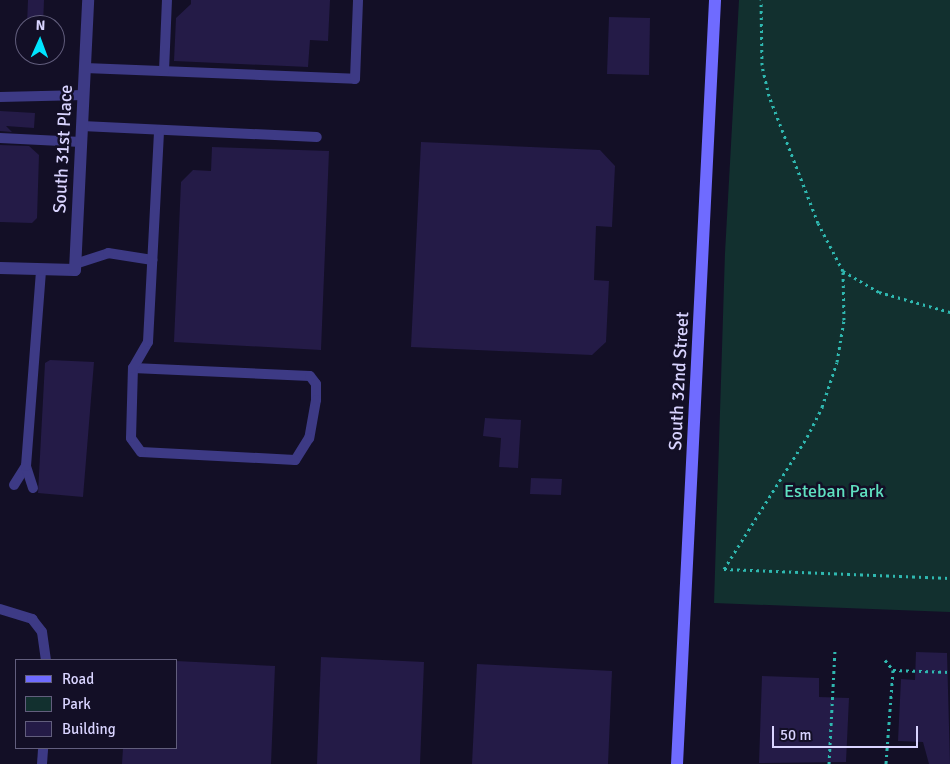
<!DOCTYPE html>
<style>
body{margin:0}
#map{position:relative;width:950px;height:764px;overflow:hidden;background:#130f26;font-family:Signika,sans-serif}
div>[style]{position:absolute}
[style*='--x']{left:calc(var(--x)*1px);top:calc(var(--y)*1px);width:calc(var(--w)*1px);rotate:calc(var(--a)*1deg)}
.green>*{inset:0;background:#12302f}
.building>*{inset:0;background:#241b47}
.path>*{height:3px;margin-top:-1.5px;transform-origin:0;background:repeating-linear-gradient(90deg,#2fb8b0 0 2.5px,transparent 0 6.5px)}
.lane>*{height:10px;margin:-5px;padding:0 5px;transform-origin:5px;border-radius:5px;background:#3d3a85}
.street>*{height:12px;margin:-6px;padding:0 6px;transform-origin:6px;border-radius:6px;background:#3d3a85}
.secondary>*{height:12px;margin:-6px;padding:0 6px;transform-origin:6px;border-radius:6px;background:#6f6bff}
span{translate:-50% -50%;white-space:nowrap;text-align:center;line-height:1.15;-webkit-text-stroke:5px #130f26;paint-order:stroke}
.street-label{font-size:18px;color:#d9d4ff}
.park-label{font-size:18px;color:#5fe0c0}
.legend{position:absolute;left:15px;top:659px;width:162px;height:90px;box-sizing:border-box;background:#130f26;border:1px solid #625e7d;margin:0;padding:6px 9px;list-style:none;font-size:15px;color:#d9d4ff}
.legend li{display:flex;align-items:center;gap:10px;height:25px}
.legend b{width:25px;border:1px solid #625e7d}
.north{position:absolute;left:15px;top:15px;width:50px;height:50px;box-sizing:border-box;background:#130f26;border:1px solid #625e7d;border-radius:50%;rotate:2deg;font-size:14px;font-weight:700;line-height:20px;text-align:center;color:#d9d4ff}
.north::after{content:'';display:block;margin:auto;width:18px;height:22px;background:#00e5ff;clip-path:polygon(50% 0,100% 100%,50% 72%,0 100%)}
.scale{position:absolute;left:772px;top:726px;width:146px;height:22px;box-sizing:border-box;border:2px solid #d9d4ff;border-top:0;padding-left:6px;font-size:15px;line-height:18px;white-space:nowrap;color:#d9d4ff;-webkit-text-stroke:4px #130f26;paint-order:stroke}
</style>
<div id="map">
<div class="green">
<div style="clip-path:polygon(739px 0,950px 0,950px 612px,714px 603px,725px 253px)"></div>
</div>
<div class="building">
<div style="clip-path:polygon(28px 0,44px 0,43px 25px,27px 25px)"></div>
<div style="clip-path:polygon(191px 0,330px 0,328px 41px,310px 40px,308px 67px,174px 61px,176px 18px,191px 4px)"></div>
<div style="clip-path:polygon(609px 17px,650px 18px,649px 75px,607px 74px)"></div>
<div style="clip-path:polygon(0 111px,35px 113px,34px 128px,6px 126px,12px 132px,0 131px)"></div>
<div style="clip-path:polygon(421px 142px,600px 150px,615px 166px,612px 227px,596px 226px,594px 280px,609px 281px,606px 342px,592px 355px,411px 347px)"></div>
<div style="clip-path:polygon(0 145px,29px 146px,39px 155px,37px 218px,32px 223px,0 222px)"></div>
<div style="clip-path:polygon(212px 147px,329px 151px,321px 350px,174px 342px,181px 182px,193px 170px,211px 171px)"></div>
<div style="clip-path:polygon(50px 360px,94px 362px,83px 497px,38px 493px,45px 363px)"></div>
<div style="clip-path:polygon(485px 418px,521px 420px,518px 468px,499px 467px,501px 438px,483px 436px)"></div>
<div style="clip-path:polygon(531px 478px,562px 479px,561px 495px,530px 494px)"></div>
<div style="clip-path:polygon(916px 652px,947px 653px,950px 764px,929px 764px,923px 742px,898px 741px,901px 679px,915px 680px)"></div>
<div style="clip-path:polygon(321px 657px,424px 662px,420px 764px,317px 764px)"></div>
<div style="clip-path:polygon(176px 661px,275px 666px,271px 764px,122px 764px,123px 748px,176px 748px)"></div>
<div style="clip-path:polygon(477px 664px,612px 671px,608px 764px,472px 764px)"></div>
<div style="clip-path:polygon(762px 676px,819px 678px,819px 697px,849px 698px,846px 762px,759px 763px)"></div>
</div>
<div class="path">
<div style="--x:843;--y:271;--w:42;--a:30.3"></div>
<div style="--x:879;--y:292;--w:74;--a:15.7"></div>
<div style="--x:724;--y:569;--w:156;--a:-57.8"></div>
<div style="--x:807;--y:437;--w:34;--a:-63"></div>
<div style="--x:822;--y:407;--w:47;--a:-71.6"></div>
<div style="--x:837;--y:362;--w:43;--a:-80.5"></div>
<div style="--x:844;--y:320;--w:49;--a:-91.2"></div>
<div style="--x:843;--y:271;--w:54;--a:-117.5"></div>
<div style="--x:818;--y:223;--w:136;--a:-111.1"></div>
<div style="--x:769;--y:96;--w:32;--a:-103"></div>
<div style="--x:762;--y:65;--w:65;--a:-90.9"></div>
<div style="--x:724;--y:569;--w:226;--a:2.3"></div>
<div style="--x:885;--y:660;--w:13;--a:51"></div>
<div style="--x:893;--y:670;--w:94;--a:94.3"></div>
<div style="--x:893;--y:670;--w:57;--a:2"></div>
<div style="--x:829;--y:764;--w:115;--a:-87"></div>
</div>
<div class="lane">
<div style="--x:85;--y:68;--w:270;--a:2.3"></div>
<div style="--x:355;--y:79;--w:79;--a:-87.8"></div>
<div style="--x:164;--y:71;--w:71;--a:-87.6"></div>
<div style="--x:0;--y:97;--w:84;--a:-1.4"></div>
<div style="--x:82;--y:126;--w:235;--a:2.7"></div>
<div style="--x:0;--y:138;--w:81;--a:2.8"></div>
<div style="--x:75;--y:264;--w:35;--a:-18"></div>
<div style="--x:108;--y:253;--w:45;--a:9"></div>
<div style="--x:133;--y:368;--w:177;--a:2.6"></div>
<div style="--x:310;--y:376;--w:10;--a:53"></div>
<div style="--x:316;--y:384;--w:16;--a:90"></div>
<div style="--x:316;--y:400;--w:39;--a:100"></div>
<div style="--x:309;--y:438;--w:26;--a:122"></div>
<div style="--x:295;--y:460;--w:154;--a:-177"></div>
<div style="--x:141;--y:452;--w:17;--a:-126"></div>
<div style="--x:131;--y:438;--w:70;--a:-88.4"></div>
<div style="--x:133;--y:368;--w:30;--a:-60"></div>
<div style="--x:148;--y:342;--w:212;--a:-87"></div>
<div style="--x:14;--y:485;--w:22;--a:-58"></div>
<div style="--x:33;--y:488;--w:23;--a:-108"></div>
<div style="--x:26;--y:466;--w:197;--a:-85.6"></div>
<div style="--x:0;--y:609;--w:34;--a:17"></div>
<div style="--x:32;--y:619;--w:16;--a:52"></div>
<div style="--x:42;--y:632;--w:28;--a:82"></div>
<div style="--x:42;--y:764;--w:16;--a:-86"></div>
</div>
<div class="street">
<div style="--x:0;--y:268;--w:75;--a:1.5"></div>
<div style="--x:75;--y:270;--w:270;--a:-87.2"></div>
</div>
<div class="secondary">
<div style="--x:677;--y:764;--w:765;--a:-87.15"></div>
</div>
<div class="street-label">
<span style="left:63px;top:149px;rotate:-87deg">South 31st Place</span>
<span style="left:679px;top:381px;rotate:-87deg">South 32nd Street</span>
</div>
<div class="park-label">
<span style="left:834px;top:491px">Esteban Park</span>
</div>
<ul class="legend">
<li><b style="height:6px;background:#6f6bff"></b>Road</li>
<li><b style="height:14px;background:#12302f"></b>Park</li>
<li><b style="height:14px;background:#241b47"></b>Building</li>
</ul>
<div class="north">N</div>
<div class="scale">50 m</div>
</div>
